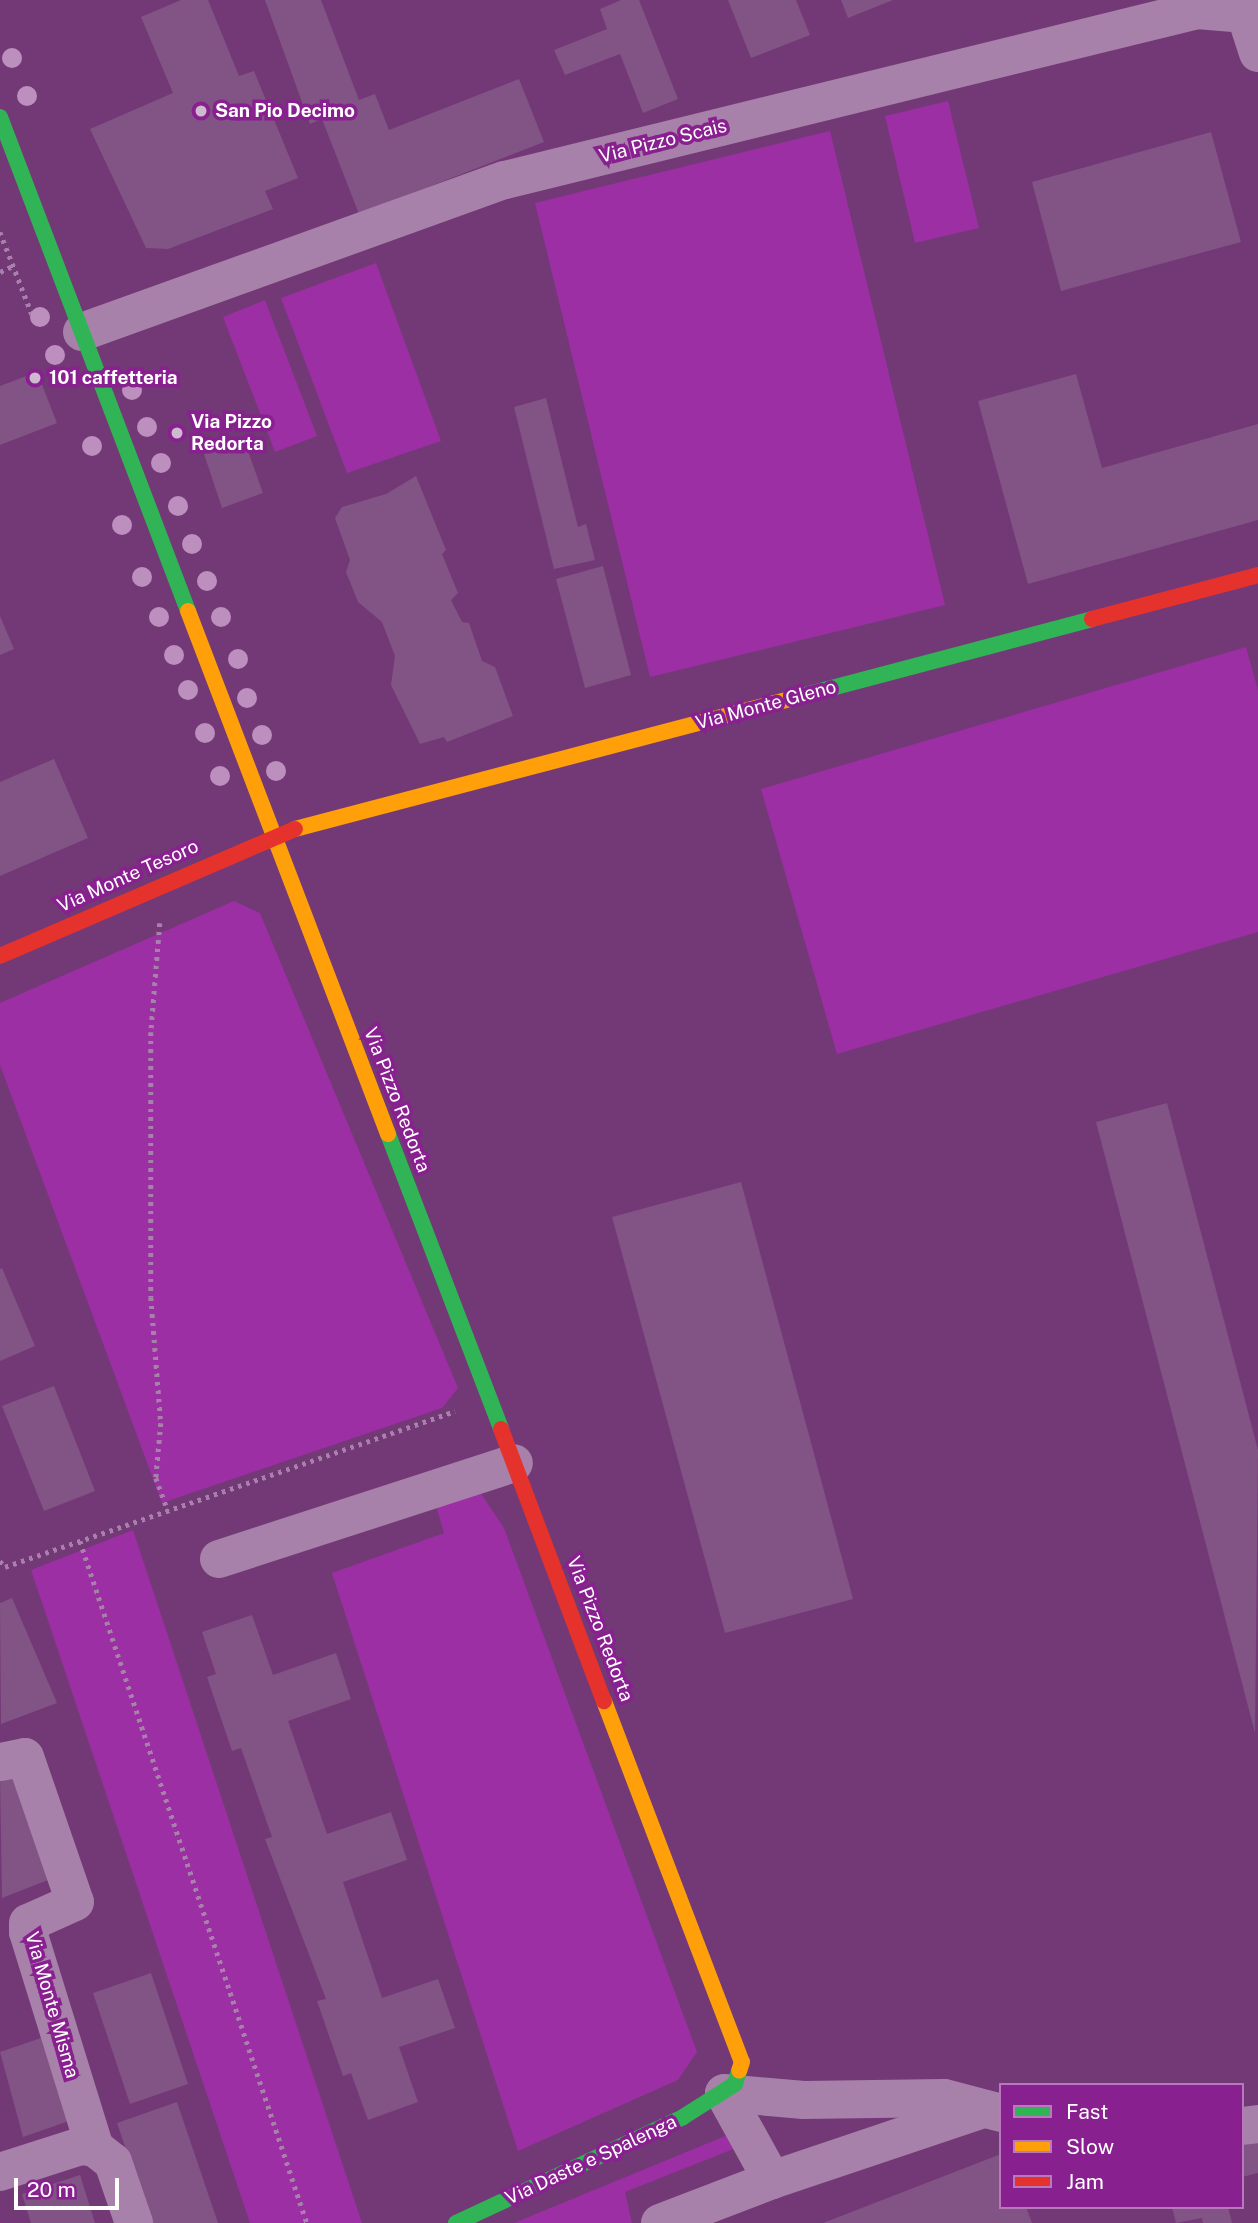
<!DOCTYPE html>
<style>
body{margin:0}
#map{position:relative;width:1258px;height:2223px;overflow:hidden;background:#733976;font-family:"Public Sans",sans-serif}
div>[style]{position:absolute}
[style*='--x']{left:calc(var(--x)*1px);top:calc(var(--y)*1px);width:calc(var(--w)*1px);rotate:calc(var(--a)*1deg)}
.green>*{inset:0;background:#9b2fa3}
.building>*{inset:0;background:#825385}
.path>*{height:4.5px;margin-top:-2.25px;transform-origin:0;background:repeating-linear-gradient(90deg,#a781a9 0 3.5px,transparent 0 8.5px)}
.street>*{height:38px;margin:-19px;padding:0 19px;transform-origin:19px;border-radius:19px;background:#a781a9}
.fast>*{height:16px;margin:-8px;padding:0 8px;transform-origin:8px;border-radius:8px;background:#30b455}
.slow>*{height:16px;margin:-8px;padding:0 8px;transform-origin:8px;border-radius:8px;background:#ff9f0a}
.jam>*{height:16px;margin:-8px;padding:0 8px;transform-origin:8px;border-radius:8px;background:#e5322d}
.trees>*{width:20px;height:20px;margin:-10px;border-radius:50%;background:#bc8fbe}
.dots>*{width:19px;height:19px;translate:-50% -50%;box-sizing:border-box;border:4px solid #89208f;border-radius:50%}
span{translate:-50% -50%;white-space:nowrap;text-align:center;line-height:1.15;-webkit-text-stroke:7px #89208f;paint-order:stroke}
.poi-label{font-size:19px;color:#fff;font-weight:700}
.left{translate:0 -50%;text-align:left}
.street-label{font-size:19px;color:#fff}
.legend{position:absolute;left:999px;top:2083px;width:245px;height:126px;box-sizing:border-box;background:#89208f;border:2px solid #b879bc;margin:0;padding:9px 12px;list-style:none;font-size:21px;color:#fff}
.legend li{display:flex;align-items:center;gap:14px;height:35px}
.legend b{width:35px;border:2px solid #b879bc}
.scale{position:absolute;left:14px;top:2178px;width:105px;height:32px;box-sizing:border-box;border:4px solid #fff;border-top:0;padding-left:9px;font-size:21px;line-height:24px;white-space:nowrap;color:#fff;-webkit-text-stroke:5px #89208f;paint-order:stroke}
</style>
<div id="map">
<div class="green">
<div style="clip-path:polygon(948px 101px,979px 228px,915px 243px,885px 116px)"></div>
<div style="clip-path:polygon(830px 131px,945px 605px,650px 677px,535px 203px)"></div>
<div style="clip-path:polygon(376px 263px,441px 441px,347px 473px,281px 298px)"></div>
<div style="clip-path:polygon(265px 300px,317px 436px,275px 452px,223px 317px)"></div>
<div style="clip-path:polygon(1246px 647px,1258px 690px,1258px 932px,837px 1054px,761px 789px)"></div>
<div style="clip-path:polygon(234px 901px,260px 913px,458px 1388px,442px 1408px,162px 1503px,0 1065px,0 1003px)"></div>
<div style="clip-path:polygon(480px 1492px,504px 1528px,697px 2052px,678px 2080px,518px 2151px,332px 1573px,444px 1533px,436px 1506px)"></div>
<div style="clip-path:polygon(133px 1530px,362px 2223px,250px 2223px,31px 1570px)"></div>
<div style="clip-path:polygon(730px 2134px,736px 2148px,625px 2192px,632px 2223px,514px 2223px)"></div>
</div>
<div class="building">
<div style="clip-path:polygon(181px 0,208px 0,239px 76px,254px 71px,298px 178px,265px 191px,273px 209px,168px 249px,146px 248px,90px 129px,173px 93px,141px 17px)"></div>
<div style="clip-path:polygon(265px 0,321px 0,359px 100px,375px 94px,389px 130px,519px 79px,544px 142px,359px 214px,322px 119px,310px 124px)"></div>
<div style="clip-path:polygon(621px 0,639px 0,678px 99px,643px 113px,620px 54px,565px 75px,554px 50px,607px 29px,600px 9px)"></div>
<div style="clip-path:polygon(728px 0,796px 0,810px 35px,751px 58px)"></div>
<div style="clip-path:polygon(841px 0,893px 0,848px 18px)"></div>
<div style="clip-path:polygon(1211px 132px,1241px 242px,1061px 291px,1032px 182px)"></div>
<div style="clip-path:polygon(37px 372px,57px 423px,0 445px,0 386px)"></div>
<div style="clip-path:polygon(1076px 374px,1102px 468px,1258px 424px,1258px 520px,1028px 584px,978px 401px)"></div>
<div style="clip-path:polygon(546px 398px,578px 527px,586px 524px,595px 560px,554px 569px,514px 407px)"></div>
<div style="clip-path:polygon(244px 440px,263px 493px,222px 508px,204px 454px)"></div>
<div style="clip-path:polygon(416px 476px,446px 550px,442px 554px,458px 593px,451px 600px,462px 622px,469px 623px,482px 661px,495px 667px,513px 716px,447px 742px,444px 737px,420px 744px,391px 685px,395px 656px,382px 622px,358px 602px,346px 572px,350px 560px,335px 518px,342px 507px,386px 494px)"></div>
<div style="clip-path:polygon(603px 566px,631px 675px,585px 688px,556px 579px)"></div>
<div style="clip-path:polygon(0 616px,14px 649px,0 655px)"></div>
<div style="clip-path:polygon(54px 759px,88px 838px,0 876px,0 782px)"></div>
<div style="clip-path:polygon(1167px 1103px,1258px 1450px,1255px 1733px,1096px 1122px)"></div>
<div style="clip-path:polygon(741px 1182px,853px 1599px,725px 1633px,612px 1217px)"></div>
<div style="clip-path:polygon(2px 1268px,35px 1346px,0 1361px,0 1269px)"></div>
<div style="clip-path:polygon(54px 1386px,95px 1491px,44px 1511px,2px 1406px)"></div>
<div style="clip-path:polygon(12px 1598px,57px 1703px,1px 1724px,0 1603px)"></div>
<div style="clip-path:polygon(252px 1615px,273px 1675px,336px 1653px,351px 1699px,288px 1721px,327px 1834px,391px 1812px,407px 1860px,343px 1882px,382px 1998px,438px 1979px,455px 2028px,399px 2047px,418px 2102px,368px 2120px,351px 2073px,343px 2076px,317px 2001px,326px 1999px,265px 1839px,272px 1837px,241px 1748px,232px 1751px,207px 1677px,216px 1674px,202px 1632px)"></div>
<div style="clip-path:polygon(12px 1772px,58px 1876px,2px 1898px,0 1777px)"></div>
<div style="clip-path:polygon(151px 1973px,188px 2084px,130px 2104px,93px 1993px)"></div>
<div style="clip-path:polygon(41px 2038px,69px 2121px,23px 2137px,0 2052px)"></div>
<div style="clip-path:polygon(177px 2102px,218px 2223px,151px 2223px,117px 2123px)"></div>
<div style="clip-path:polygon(1258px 2137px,1258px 2173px,1242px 2177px,1242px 2141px)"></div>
<div style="clip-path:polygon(1001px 2154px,1001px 2207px,1026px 2207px,1032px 2223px,823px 2223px)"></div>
<div style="clip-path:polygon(80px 2175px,95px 2223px,31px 2223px,22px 2194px)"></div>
<div style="clip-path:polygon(1172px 2207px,1228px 2207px,1232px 2223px,1203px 2223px,1202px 2218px,1176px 2223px)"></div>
</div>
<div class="path">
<div style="--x:0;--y:232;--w:93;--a:68.7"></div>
<div style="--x:0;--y:272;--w:17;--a:-25"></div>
<div style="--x:160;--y:923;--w:109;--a:94.7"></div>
<div style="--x:151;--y:1032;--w:265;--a:90"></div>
<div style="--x:151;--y:1297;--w:126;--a:85.5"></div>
<div style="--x:161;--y:1423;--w:55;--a:95.2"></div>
<div style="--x:156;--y:1478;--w:35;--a:70"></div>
<div style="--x:80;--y:1541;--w:719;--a:71.59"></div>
<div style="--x:0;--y:1561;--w:8;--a:50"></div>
<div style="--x:5;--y:1567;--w:476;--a:-19.1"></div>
</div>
<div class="street">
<div style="--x:1246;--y:16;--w:39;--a:72"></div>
<div style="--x:82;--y:332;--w:449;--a:-19.8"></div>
<div style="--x:505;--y:180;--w:713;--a:-13.8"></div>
<div style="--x:1197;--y:10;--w:61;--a:4.7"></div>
<div style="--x:219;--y:1559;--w:310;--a:-18"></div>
<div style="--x:0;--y:1762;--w:25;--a:-11"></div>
<div style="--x:25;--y:1757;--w:153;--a:71"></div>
<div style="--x:75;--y:1902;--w:51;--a:155.9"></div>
<div style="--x:28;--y:1923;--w:9;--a:90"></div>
<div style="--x:28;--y:1932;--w:226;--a:72.8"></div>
<div style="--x:724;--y:2093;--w:80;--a:5"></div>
<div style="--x:804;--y:2100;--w:140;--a:-0.8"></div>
<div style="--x:944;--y:2098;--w:59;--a:14.7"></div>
<div style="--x:1242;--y:2126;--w:16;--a:-7"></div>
<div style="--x:0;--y:2172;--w:85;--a:-17.8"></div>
<div style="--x:81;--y:2146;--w:14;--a:8"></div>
<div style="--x:95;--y:2148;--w:23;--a:38"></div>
<div style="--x:113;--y:2162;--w:65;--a:71"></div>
<div style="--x:772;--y:2180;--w:223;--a:-18.6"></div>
<div style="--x:660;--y:2223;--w:120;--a:-21"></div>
<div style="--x:772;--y:2180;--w:99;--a:-118.9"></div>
</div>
<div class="fast">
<div style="--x:0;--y:117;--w:529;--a:69.16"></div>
<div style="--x:790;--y:699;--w:312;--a:-14.8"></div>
<div style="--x:388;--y:1134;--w:316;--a:69"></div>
<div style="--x:456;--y:2223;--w:251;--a:-25"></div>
<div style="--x:683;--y:2117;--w:62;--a:-32.4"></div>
<div style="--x:735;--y:2084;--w:14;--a:-73"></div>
</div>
<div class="slow">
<div style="--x:188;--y:611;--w:560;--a:69.07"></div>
<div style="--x:295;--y:829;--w:512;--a:-14.72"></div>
<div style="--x:604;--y:1701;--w:386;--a:69.1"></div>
<div style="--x:742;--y:2062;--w:9;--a:108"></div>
</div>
<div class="jam">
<div style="--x:1092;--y:619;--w:172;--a:-14.8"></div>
<div style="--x:0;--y:956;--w:321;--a:-23.3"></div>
<div style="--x:501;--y:1429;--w:291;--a:69.3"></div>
</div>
<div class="trees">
<div style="left:12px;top:58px"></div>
<div style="left:27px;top:96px"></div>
<div style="left:40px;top:317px"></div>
<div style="left:55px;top:355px"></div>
<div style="left:132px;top:390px"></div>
<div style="left:147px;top:427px"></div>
<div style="left:92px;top:446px"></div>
<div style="left:161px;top:463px"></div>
<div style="left:178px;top:506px"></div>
<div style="left:122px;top:525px"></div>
<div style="left:192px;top:544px"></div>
<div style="left:142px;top:577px"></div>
<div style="left:207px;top:581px"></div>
<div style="left:159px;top:617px"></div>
<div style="left:221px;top:617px"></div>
<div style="left:174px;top:655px"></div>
<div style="left:238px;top:659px"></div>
<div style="left:188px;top:690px"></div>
<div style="left:247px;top:698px"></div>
<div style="left:205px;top:733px"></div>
<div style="left:262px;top:735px"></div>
<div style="left:276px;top:771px"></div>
<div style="left:220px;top:776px"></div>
</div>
<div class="dots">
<div style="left:201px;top:111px;background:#cebacf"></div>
<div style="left:35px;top:378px;background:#cebacf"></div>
<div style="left:177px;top:433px;background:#cebacf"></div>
</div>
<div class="poi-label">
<span class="left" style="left:215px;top:111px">San Pio Decimo</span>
<span class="left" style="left:49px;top:378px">101 caffetteria</span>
<span class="left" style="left:191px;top:433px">Via Pizzo<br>Redorta</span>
</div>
<div class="street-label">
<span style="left:663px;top:141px;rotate:-14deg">Via Pizzo Scais</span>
<span style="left:766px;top:705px;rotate:-15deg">Via Monte Gleno</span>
<span style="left:128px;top:876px;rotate:-24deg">Via Monte Tesoro</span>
<span style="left:397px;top:1100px;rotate:69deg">Via Pizzo Redorta</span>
<span style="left:600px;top:1629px;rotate:69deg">Via Pizzo Redorta</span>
<span style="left:52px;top:2005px;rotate:74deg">Via Monte Misma</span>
<span style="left:591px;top:2160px;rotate:-25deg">Via Daste e Spalenga</span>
</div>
<ul class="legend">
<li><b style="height:9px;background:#30b455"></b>Fast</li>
<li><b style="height:9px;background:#ff9f0a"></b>Slow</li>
<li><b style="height:9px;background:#e5322d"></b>Jam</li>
</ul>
<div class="scale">20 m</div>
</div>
